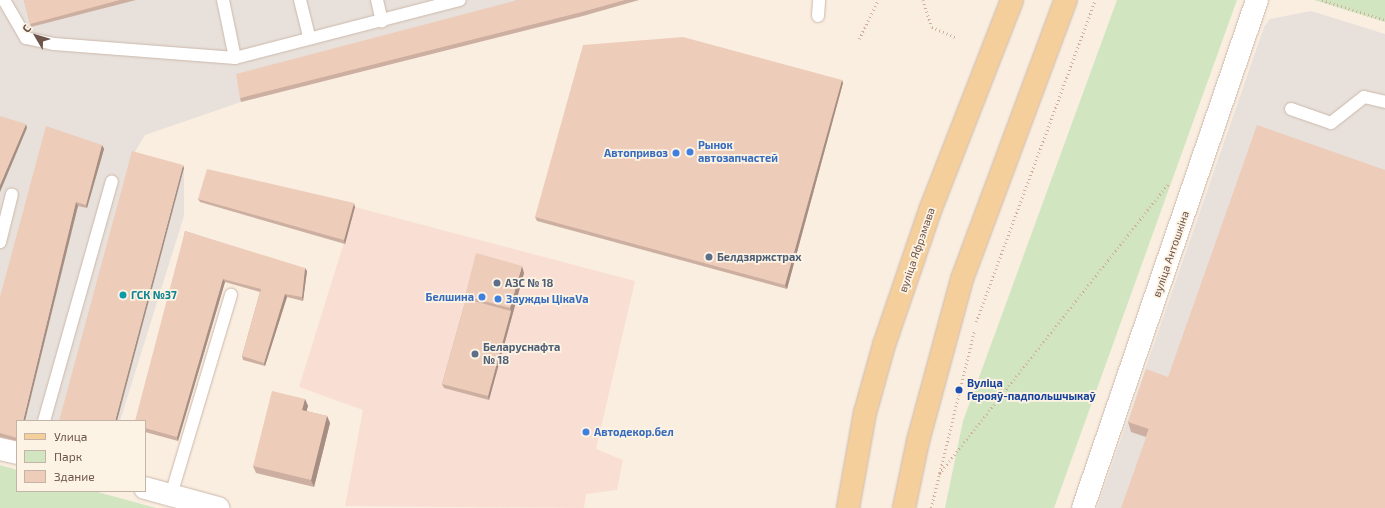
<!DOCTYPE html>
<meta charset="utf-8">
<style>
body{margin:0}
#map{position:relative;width:1385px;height:508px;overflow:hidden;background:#faeee0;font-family:"Exo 2",sans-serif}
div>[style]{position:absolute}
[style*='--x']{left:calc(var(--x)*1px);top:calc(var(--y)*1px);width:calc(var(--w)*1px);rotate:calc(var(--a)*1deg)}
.commercial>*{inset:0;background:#f9ded4}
.industrial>*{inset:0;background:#e8e1db}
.green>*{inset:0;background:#d1e5c0}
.path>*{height:2.5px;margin-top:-1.25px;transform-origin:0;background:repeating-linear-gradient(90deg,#d1af9e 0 1px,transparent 0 4px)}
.roads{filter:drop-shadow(0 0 1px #cbb8ab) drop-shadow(0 0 1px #cbb8ab)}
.lane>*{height:12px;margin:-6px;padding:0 6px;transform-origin:6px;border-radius:6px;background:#fff}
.street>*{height:22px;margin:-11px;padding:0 11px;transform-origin:11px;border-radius:11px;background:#fff}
.secondary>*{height:22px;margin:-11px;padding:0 11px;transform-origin:11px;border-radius:11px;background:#fff}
.primary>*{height:22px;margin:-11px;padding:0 11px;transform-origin:11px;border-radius:11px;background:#f4cf9c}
.wall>*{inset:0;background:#ccafa0}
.shaded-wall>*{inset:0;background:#a68f82}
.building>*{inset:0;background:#edccba}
.dots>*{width:11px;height:11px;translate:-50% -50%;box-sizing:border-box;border:2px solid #fdf3e5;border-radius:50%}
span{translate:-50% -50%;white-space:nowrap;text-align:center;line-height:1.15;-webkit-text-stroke:3.5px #fdf3e5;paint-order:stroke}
.shop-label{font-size:11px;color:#366cbe;font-weight:700}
.left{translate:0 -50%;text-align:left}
.right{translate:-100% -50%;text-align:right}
.street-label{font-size:11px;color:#6e554a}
.service-label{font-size:11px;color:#4e5e75;font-weight:700}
.culture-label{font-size:11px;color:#0d838f;font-weight:700}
.transit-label{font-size:11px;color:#164399;font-weight:700}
.legend{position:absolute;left:16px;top:420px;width:130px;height:72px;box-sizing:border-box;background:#fdf3e5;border:1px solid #c4b4a7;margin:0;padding:5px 7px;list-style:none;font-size:12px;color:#6e554a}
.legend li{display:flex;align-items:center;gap:8px;height:20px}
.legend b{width:20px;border:1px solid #c4b4a7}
.north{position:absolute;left:16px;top:16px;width:40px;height:40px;-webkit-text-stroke:3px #fdf3e5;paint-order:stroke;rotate:308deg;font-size:11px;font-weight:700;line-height:16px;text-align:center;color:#6e554a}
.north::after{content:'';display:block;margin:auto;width:14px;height:18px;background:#6e554a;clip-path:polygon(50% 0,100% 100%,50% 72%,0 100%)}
</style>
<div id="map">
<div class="commercial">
<div style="clip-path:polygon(355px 207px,635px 281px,596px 449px,623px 460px,617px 490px,586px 494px,584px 508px,345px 506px,363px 410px,299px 387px)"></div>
</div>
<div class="industrial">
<div style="clip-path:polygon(0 0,639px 0,241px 102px,145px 135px,133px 155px,184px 168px,184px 216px,120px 421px,17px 421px,0 433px)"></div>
<div style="clip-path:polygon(1311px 11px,1385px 34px,1385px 508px,1097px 508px,1264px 27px,1270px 19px)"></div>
</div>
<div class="green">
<div style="clip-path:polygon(1117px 0,1237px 0,1054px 508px,945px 508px,963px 421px)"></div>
<div style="clip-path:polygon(1314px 0,1385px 0,1385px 22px)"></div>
<div style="clip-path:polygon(0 465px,17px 470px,17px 491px,94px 491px,156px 508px,0 508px)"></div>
</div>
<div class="path">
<div style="--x:923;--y:0;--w:28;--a:72"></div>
<div style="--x:932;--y:27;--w:27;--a:24"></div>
<div style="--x:1322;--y:0;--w:66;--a:17.6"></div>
<div style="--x:859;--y:39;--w:43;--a:-64"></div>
<div style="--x:976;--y:322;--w:343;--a:-69.7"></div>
<div style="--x:939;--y:474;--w:370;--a:-51.7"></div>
<div style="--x:931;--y:508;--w:182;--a:-76.3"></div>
</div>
<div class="roads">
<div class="lane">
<div style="--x:4;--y:0;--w:44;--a:59.9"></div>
<div style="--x:26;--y:38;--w:29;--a:12"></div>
<div style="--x:54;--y:44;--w:182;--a:4.4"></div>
<div style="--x:235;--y:58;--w:232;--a:-14.5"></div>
<div style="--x:223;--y:0;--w:59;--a:78.3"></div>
<div style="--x:300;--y:0;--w:38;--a:76"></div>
<div style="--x:377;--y:0;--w:22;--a:77"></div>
<div style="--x:818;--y:16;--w:16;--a:-86"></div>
<div style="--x:1291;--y:109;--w:42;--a:19.3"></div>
<div style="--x:1331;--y:123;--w:42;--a:-38.2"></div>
<div style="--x:1364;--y:97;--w:22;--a:13"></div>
<div style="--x:0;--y:242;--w:49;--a:-76"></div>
<div style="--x:44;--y:421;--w:249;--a:-74.2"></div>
<div style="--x:171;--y:495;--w:209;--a:-73.3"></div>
</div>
<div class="street">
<div style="--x:1083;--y:508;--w:537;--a:-71.09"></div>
</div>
<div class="secondary">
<div style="--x:0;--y:449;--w:17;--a:13"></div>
<div style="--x:145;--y:488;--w:76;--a:15.3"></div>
</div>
<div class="primary">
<div style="--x:848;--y:508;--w:97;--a:-79.9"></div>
<div style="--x:865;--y:413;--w:71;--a:-74.4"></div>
<div style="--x:884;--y:345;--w:145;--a:-71.1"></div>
<div style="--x:931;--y:208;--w:223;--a:-68.7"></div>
<div style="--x:904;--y:508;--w:68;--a:-78.2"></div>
<div style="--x:918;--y:441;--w:168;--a:-74.8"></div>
<div style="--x:962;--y:279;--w:298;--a:-69.6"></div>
</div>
</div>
<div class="wall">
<div style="clip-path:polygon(24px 0,136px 0,31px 27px)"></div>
<div style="clip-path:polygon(518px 0,639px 0,583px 16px,241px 102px,240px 98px)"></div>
<div style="clip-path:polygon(842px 80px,843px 83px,787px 289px,537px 221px,535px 217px)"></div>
<div style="clip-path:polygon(102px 145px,104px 149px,87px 208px,78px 206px,17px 421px,17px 441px,0 437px,0 297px)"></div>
<div style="clip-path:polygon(198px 199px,355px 207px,345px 244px,200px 202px)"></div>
<div style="clip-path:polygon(185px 231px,307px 271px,303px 301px,287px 297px,265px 366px,243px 360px,242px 356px,260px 292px,225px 282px,178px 441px,145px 432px,145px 421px)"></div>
<div style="clip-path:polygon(524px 273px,489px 400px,444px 388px,442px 384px,466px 299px,465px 296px)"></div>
<div style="clip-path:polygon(1168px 377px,1146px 437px,1131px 432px,1128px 422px)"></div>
<div style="clip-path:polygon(305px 399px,308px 406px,306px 411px,327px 416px,330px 423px,314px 487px,256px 473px,253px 466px)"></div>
</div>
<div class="shaded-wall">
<div style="clip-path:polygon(842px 80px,843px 83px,787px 289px,785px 285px)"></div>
<div style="clip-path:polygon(26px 124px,27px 128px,0 192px,0 185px)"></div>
<div style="clip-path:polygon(102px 145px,104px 149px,87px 208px,86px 205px)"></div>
<div style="clip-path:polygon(183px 165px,184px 168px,117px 421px,115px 421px)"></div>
<div style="clip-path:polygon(76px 202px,78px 206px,25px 421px,23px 421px)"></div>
<div style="clip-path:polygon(354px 203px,355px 207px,345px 244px,344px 240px)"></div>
<div style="clip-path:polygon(522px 266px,524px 273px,489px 400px,488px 396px,511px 311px,510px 308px)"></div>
<div style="clip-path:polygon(305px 268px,307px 271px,303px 301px,302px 297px)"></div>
<div style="clip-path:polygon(223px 279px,225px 282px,178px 441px,177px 437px)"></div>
<div style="clip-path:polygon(285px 294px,287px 297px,265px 366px,264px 363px)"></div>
<div style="clip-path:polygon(305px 399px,308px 406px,305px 417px,302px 410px)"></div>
<div style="clip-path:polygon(327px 416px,330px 423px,314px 487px,311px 480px)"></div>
</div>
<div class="building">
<div style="clip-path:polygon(24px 0,120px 0,30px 24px)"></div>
<div style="clip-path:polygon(518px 0,625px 0,582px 12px,240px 98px,236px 74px)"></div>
<div style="clip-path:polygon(683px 37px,842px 80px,785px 285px,535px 217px,583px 45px)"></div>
<div style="clip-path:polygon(0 116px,26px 124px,0 185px)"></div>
<div style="clip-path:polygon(1257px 125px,1385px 170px,1385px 508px,1121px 508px,1149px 429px,1128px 422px,1146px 369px,1168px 377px)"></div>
<div style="clip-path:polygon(46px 126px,102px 145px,86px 205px,76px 202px,23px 421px,17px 421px,17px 438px,0 433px,0 297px)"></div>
<div style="clip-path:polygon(132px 151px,183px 165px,115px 421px,59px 421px)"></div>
<div style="clip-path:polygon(207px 169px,354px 203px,344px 240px,198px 199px)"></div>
<div style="clip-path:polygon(185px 231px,305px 268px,302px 297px,285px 294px,264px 363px,242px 356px,261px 289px,223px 279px,177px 437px,145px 428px,145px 421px,135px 421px)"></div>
<div style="clip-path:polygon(476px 253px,522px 266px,510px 308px,465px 296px)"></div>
<div style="clip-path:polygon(466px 299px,511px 311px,488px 396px,442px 384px)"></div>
<div style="clip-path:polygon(272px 391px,305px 399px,302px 410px,327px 416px,311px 480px,253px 466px)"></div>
</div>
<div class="dots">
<div style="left:690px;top:152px;background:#3f7fe0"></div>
<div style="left:676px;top:153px;background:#3f7fe0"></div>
<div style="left:709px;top:257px;background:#5c6f8a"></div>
<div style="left:497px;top:283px;background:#5c6f8a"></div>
<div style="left:123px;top:295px;background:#0f9aa8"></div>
<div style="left:482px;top:297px;background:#3f7fe0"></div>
<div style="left:498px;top:299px;background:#3f7fe0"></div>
<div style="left:475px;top:354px;background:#5c6f8a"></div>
<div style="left:959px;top:390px;background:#1a4fb4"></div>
<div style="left:586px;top:432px;background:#3f7fe0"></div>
</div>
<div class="shop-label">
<span class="left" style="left:698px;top:152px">Рынок<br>автозапчастей</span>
<span class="right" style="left:668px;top:153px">Автопривоз</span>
<span class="right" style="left:474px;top:297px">Белшина</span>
<span class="left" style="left:506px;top:299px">Заужды ЦікаVа</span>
<span class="left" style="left:594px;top:432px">Автодекор.бел</span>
</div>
<div class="street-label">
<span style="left:917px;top:250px;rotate:-71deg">вуліца Яфрэмава</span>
<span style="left:1171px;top:254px;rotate:-71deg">вуліца Антошкіна</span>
</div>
<div class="service-label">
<span class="left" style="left:717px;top:257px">Белдзяржстрах</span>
<span class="left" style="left:505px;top:283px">АЗС № 18</span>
<span class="left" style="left:483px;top:354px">Беларуснафта<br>№ 18</span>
</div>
<div class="culture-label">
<span class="left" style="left:131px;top:295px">ГСК №37</span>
</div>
<div class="transit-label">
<span class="left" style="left:967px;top:390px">Вуліца<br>Герояў-падпольшчыкаў</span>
</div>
<ul class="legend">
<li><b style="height:5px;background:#f4cf9c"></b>Улица</li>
<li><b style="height:11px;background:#d1e5c0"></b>Парк</li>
<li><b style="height:11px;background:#edccba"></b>Здание</li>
</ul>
<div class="north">С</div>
</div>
